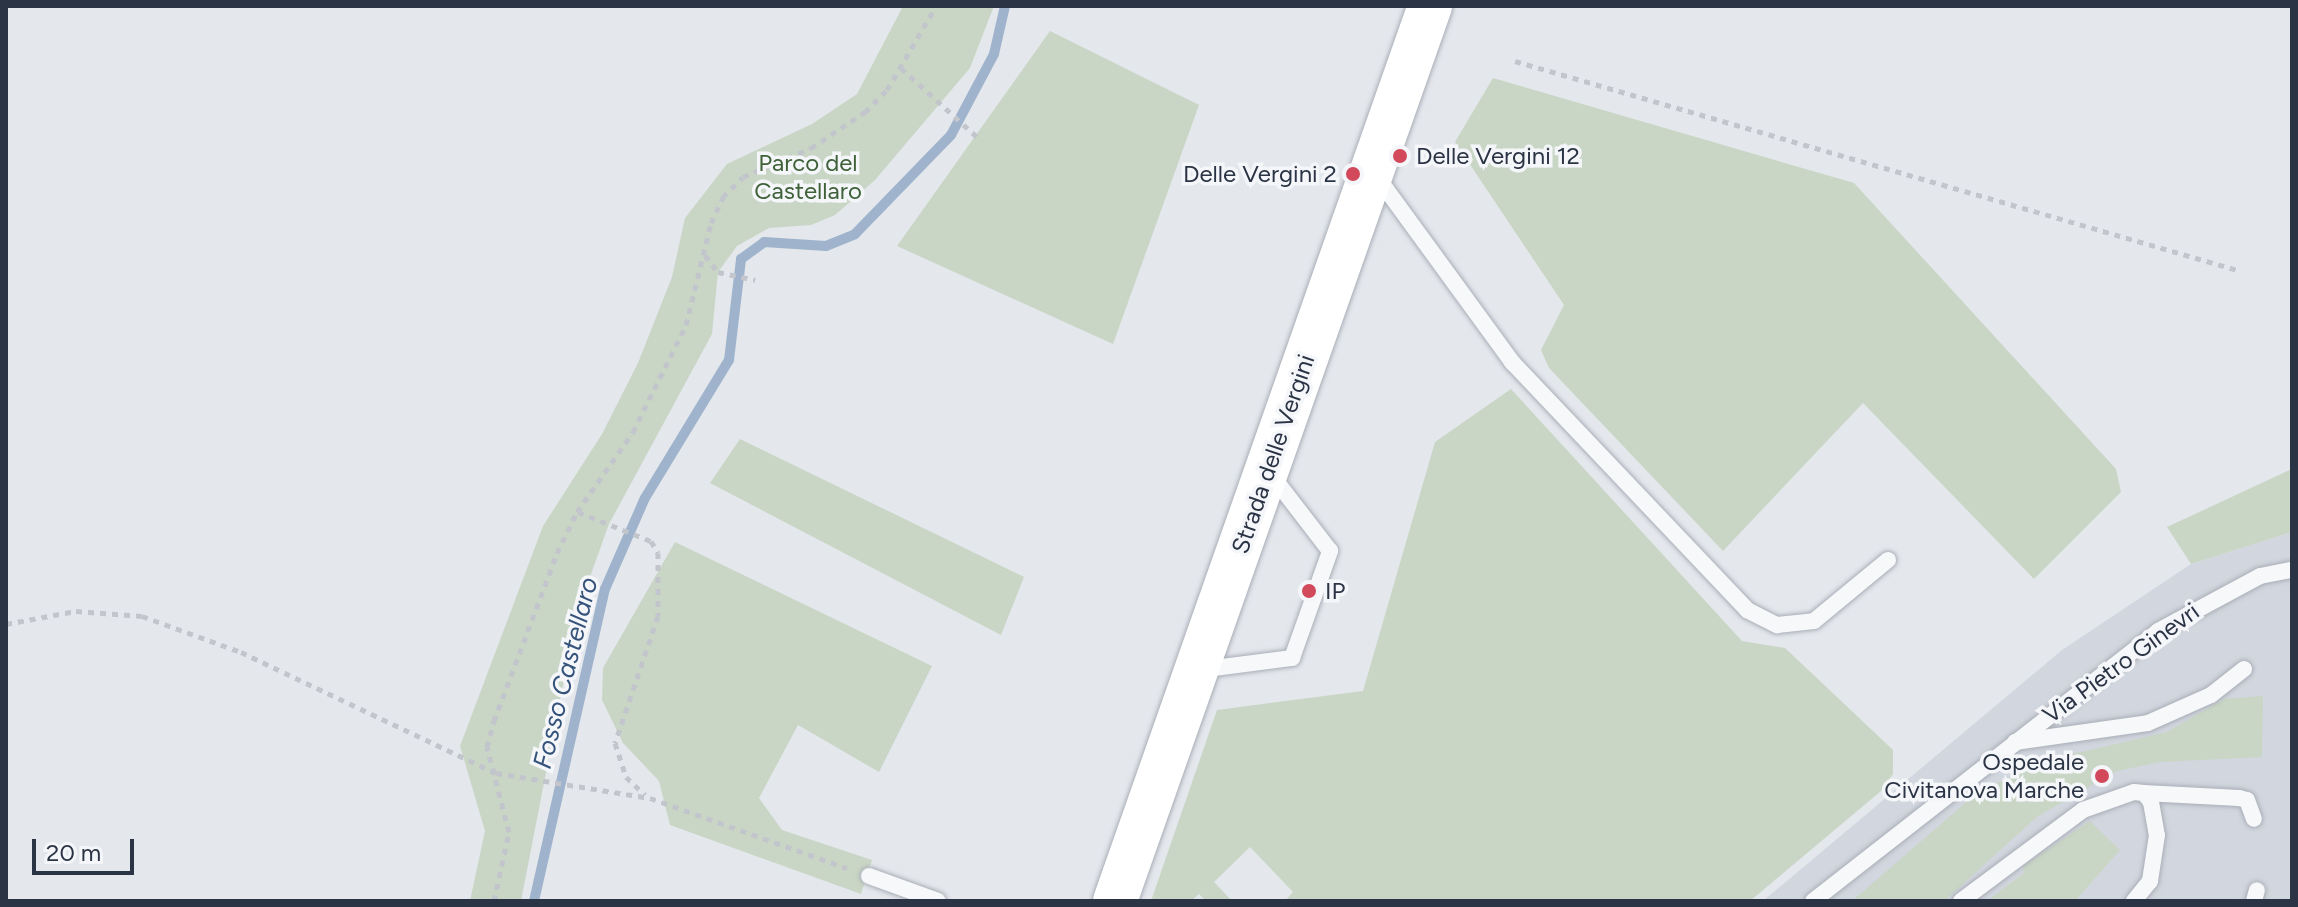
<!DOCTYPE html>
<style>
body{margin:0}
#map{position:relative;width:2298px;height:907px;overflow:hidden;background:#e4e7ec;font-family:Figtree,sans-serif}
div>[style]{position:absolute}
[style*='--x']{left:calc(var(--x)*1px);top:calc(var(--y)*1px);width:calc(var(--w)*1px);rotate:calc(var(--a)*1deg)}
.built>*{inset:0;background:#d2d6de}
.green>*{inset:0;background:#c9d6c5}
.stream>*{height:10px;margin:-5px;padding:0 5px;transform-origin:5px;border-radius:5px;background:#9fb4cc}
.path>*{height:5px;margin-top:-2.5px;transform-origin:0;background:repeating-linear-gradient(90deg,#c2c5cb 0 6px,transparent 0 12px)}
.roads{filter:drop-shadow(0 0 2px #a9aeb7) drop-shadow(0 0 2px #a9aeb7)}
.lane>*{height:16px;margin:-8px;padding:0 8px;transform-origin:8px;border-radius:8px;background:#f7f8fa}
.secondary>*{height:44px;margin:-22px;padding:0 22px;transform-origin:22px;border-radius:22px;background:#fff}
.dots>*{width:22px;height:22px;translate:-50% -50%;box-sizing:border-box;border:4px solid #f4f6f9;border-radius:50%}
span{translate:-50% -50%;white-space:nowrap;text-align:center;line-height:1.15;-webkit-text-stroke:7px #f4f6f9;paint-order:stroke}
.poi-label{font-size:24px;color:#2b3445}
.left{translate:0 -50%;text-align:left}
.right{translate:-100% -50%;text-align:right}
.park-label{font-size:24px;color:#3f6138}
.street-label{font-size:24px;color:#2b3445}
.water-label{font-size:26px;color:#34527a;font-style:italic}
.frame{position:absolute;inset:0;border:8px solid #2b3445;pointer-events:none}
.scale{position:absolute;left:32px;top:839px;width:102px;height:36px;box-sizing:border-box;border:4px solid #2b3445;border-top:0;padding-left:10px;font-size:24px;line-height:28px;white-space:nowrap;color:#2b3445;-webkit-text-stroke:6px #f4f6f9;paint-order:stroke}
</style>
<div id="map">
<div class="built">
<div style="clip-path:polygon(2292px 532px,2292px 901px,1763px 901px,2062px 650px,2191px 564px)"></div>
</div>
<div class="green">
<div style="clip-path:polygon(903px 6px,994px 6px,970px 68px,875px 180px,835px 215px,811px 225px,769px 228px,737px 246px,718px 272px,712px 334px,609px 524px,577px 613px,521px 901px,470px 901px,485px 831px,460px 746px,543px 526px,602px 434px,638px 363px,672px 277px,685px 218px,727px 164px,812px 124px,857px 94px)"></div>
<div style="clip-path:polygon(1050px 31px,1199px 105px,1113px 344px,897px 246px)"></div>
<div style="clip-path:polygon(1493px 78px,1854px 183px,2116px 469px,2121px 492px,2034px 579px,1863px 403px,1723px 551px,1549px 368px,1541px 350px,1564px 305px,1455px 142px)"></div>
<div style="clip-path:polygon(1511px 389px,1742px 641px,1785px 648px,1893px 750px,1893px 774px,1881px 791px,1750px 901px,1285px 901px,1293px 892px,1250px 847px,1214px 882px,1232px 901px,1206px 901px,1199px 894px,1191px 901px,1151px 901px,1217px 710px,1363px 691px,1435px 442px)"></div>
<div style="clip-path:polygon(740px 439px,1024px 577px,1001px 635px,710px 483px)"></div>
<div style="clip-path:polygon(2292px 469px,2292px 532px,2191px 564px,2167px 527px)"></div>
<div style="clip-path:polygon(675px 542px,932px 666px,879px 772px,798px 725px,759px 798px,782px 830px,872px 860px,861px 894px,670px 825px,659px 781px,623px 743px,602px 700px,603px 668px)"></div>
<div style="clip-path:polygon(2263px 696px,2262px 757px,2160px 762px,2117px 771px,2038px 816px,1944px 901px,1852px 901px,1978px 792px,2047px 760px,2167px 732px,2224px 699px)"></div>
<div style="clip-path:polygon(2090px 821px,2120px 850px,2075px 901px,1987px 901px,2024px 873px,2023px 866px)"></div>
</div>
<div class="stream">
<div style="--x:534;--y:901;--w:320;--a:-77.2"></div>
<div style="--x:605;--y:589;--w:99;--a:-66.3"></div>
<div style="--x:645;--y:498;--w:162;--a:-58.7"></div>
<div style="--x:729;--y:360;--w:102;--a:-83.2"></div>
<div style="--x:741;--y:259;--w:29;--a:-36"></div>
<div style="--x:764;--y:242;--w:62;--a:3.7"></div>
<div style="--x:826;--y:246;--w:31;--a:-22"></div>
<div style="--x:855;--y:234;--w:138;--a:-45.9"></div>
<div style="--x:951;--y:135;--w:92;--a:-62"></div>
<div style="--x:994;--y:54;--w:49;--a:-77.1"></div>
</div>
<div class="path">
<div style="--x:1515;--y:61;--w:756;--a:16.13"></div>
<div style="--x:901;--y:68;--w:103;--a:42.2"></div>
<div style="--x:705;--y:255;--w:21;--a:53"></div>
<div style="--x:718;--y:272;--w:38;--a:12"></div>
<div style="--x:578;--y:512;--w:79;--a:21.7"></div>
<div style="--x:651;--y:541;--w:14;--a:60"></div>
<div style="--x:658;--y:553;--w:63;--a:90"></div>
<div style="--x:658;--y:616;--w:134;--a:108.7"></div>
<div style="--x:615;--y:743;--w:36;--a:72"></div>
<div style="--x:626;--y:777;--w:26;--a:43"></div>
<div style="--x:6;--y:624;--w:71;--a:-10.5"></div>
<div style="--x:76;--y:611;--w:66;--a:4.3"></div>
<div style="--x:142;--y:616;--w:105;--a:20"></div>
<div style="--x:241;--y:652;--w:282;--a:25.4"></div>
<div style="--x:496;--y:773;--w:156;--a:9.2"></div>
<div style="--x:650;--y:798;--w:209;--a:19.6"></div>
<div style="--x:494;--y:901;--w:71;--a:-77.7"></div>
<div style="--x:509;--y:832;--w:88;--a:-104.5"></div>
<div style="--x:487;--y:747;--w:27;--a:-75"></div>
<div style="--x:494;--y:721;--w:179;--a:-69.4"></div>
<div style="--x:557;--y:553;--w:46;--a:-64"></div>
<div style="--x:577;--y:512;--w:98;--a:-55"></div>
<div style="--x:633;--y:432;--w:119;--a:-63.6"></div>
<div style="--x:686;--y:325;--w:105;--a:-76.2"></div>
<div style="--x:711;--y:223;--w:29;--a:-65"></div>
<div style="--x:723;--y:197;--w:28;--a:-45"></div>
<div style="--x:743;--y:177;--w:74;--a:-23.1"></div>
<div style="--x:811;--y:148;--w:65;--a:-33.7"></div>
<div style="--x:865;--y:112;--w:31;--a:-45"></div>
<div style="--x:887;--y:90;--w:97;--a:-59.7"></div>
</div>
<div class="roads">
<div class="lane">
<div style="--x:1375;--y:174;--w:233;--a:53.9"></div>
<div style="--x:1512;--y:362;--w:342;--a:46.5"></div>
<div style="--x:1747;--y:610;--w:34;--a:27"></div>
<div style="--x:1777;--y:625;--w:37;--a:-6"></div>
<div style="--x:1814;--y:621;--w:96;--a:-39.5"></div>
<div style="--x:1199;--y:670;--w:94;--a:-7.4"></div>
<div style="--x:1292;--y:658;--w:114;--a:-70.4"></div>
<div style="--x:1330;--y:551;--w:98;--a:-127.6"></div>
<div style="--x:2015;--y:742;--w:134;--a:-8.1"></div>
<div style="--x:2148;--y:723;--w:69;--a:-24"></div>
<div style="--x:2211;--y:695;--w:42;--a:-38.2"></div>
<div style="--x:2144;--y:793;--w:95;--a:3"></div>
<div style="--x:2239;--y:798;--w:8;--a:14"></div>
<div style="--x:2247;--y:800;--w:20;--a:70"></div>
<div style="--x:869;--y:876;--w:73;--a:19.9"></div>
<div style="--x:1813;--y:901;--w:438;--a:-38"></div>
<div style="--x:2158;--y:631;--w:116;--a:-28.3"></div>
<div style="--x:2260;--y:576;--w:33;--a:-11"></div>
<div style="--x:1961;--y:901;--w:152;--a:-36.7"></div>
<div style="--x:2083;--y:810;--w:54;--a:-19.4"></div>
<div style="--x:2134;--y:792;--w:10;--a:6"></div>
<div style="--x:2144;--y:793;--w:11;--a:52"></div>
<div style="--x:2151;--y:802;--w:34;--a:80"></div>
<div style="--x:2157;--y:835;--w:47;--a:98.7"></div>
<div style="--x:2150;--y:881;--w:26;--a:129"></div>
<div style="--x:2254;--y:901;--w:11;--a:-75"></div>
</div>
<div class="secondary">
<div style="--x:1115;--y:901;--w:949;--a:-70.61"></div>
</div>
</div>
<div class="dots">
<div style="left:1400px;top:156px;background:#d1495b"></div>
<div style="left:1353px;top:174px;background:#d1495b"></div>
<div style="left:1309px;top:591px;background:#d1495b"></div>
<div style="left:2102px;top:776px;background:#d1495b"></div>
</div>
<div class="poi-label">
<span class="left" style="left:1416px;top:156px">Delle Vergini 12</span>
<span class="right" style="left:1337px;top:174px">Delle Vergini 2</span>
<span class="left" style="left:1325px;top:591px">IP</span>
<span class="right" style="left:2084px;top:776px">Ospedale<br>Civitanova Marche</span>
</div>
<div class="park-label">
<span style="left:808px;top:177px">Parco del<br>Castellaro</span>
</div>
<div class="street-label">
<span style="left:1273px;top:454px;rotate:-71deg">Strada delle Vergini</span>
<span style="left:2121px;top:663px;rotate:-36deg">Via Pietro Ginevri</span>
</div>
<div class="water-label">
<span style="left:566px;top:673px;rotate:-76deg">Fosso Castellaro</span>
</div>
<div class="frame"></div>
<div class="scale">20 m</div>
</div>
